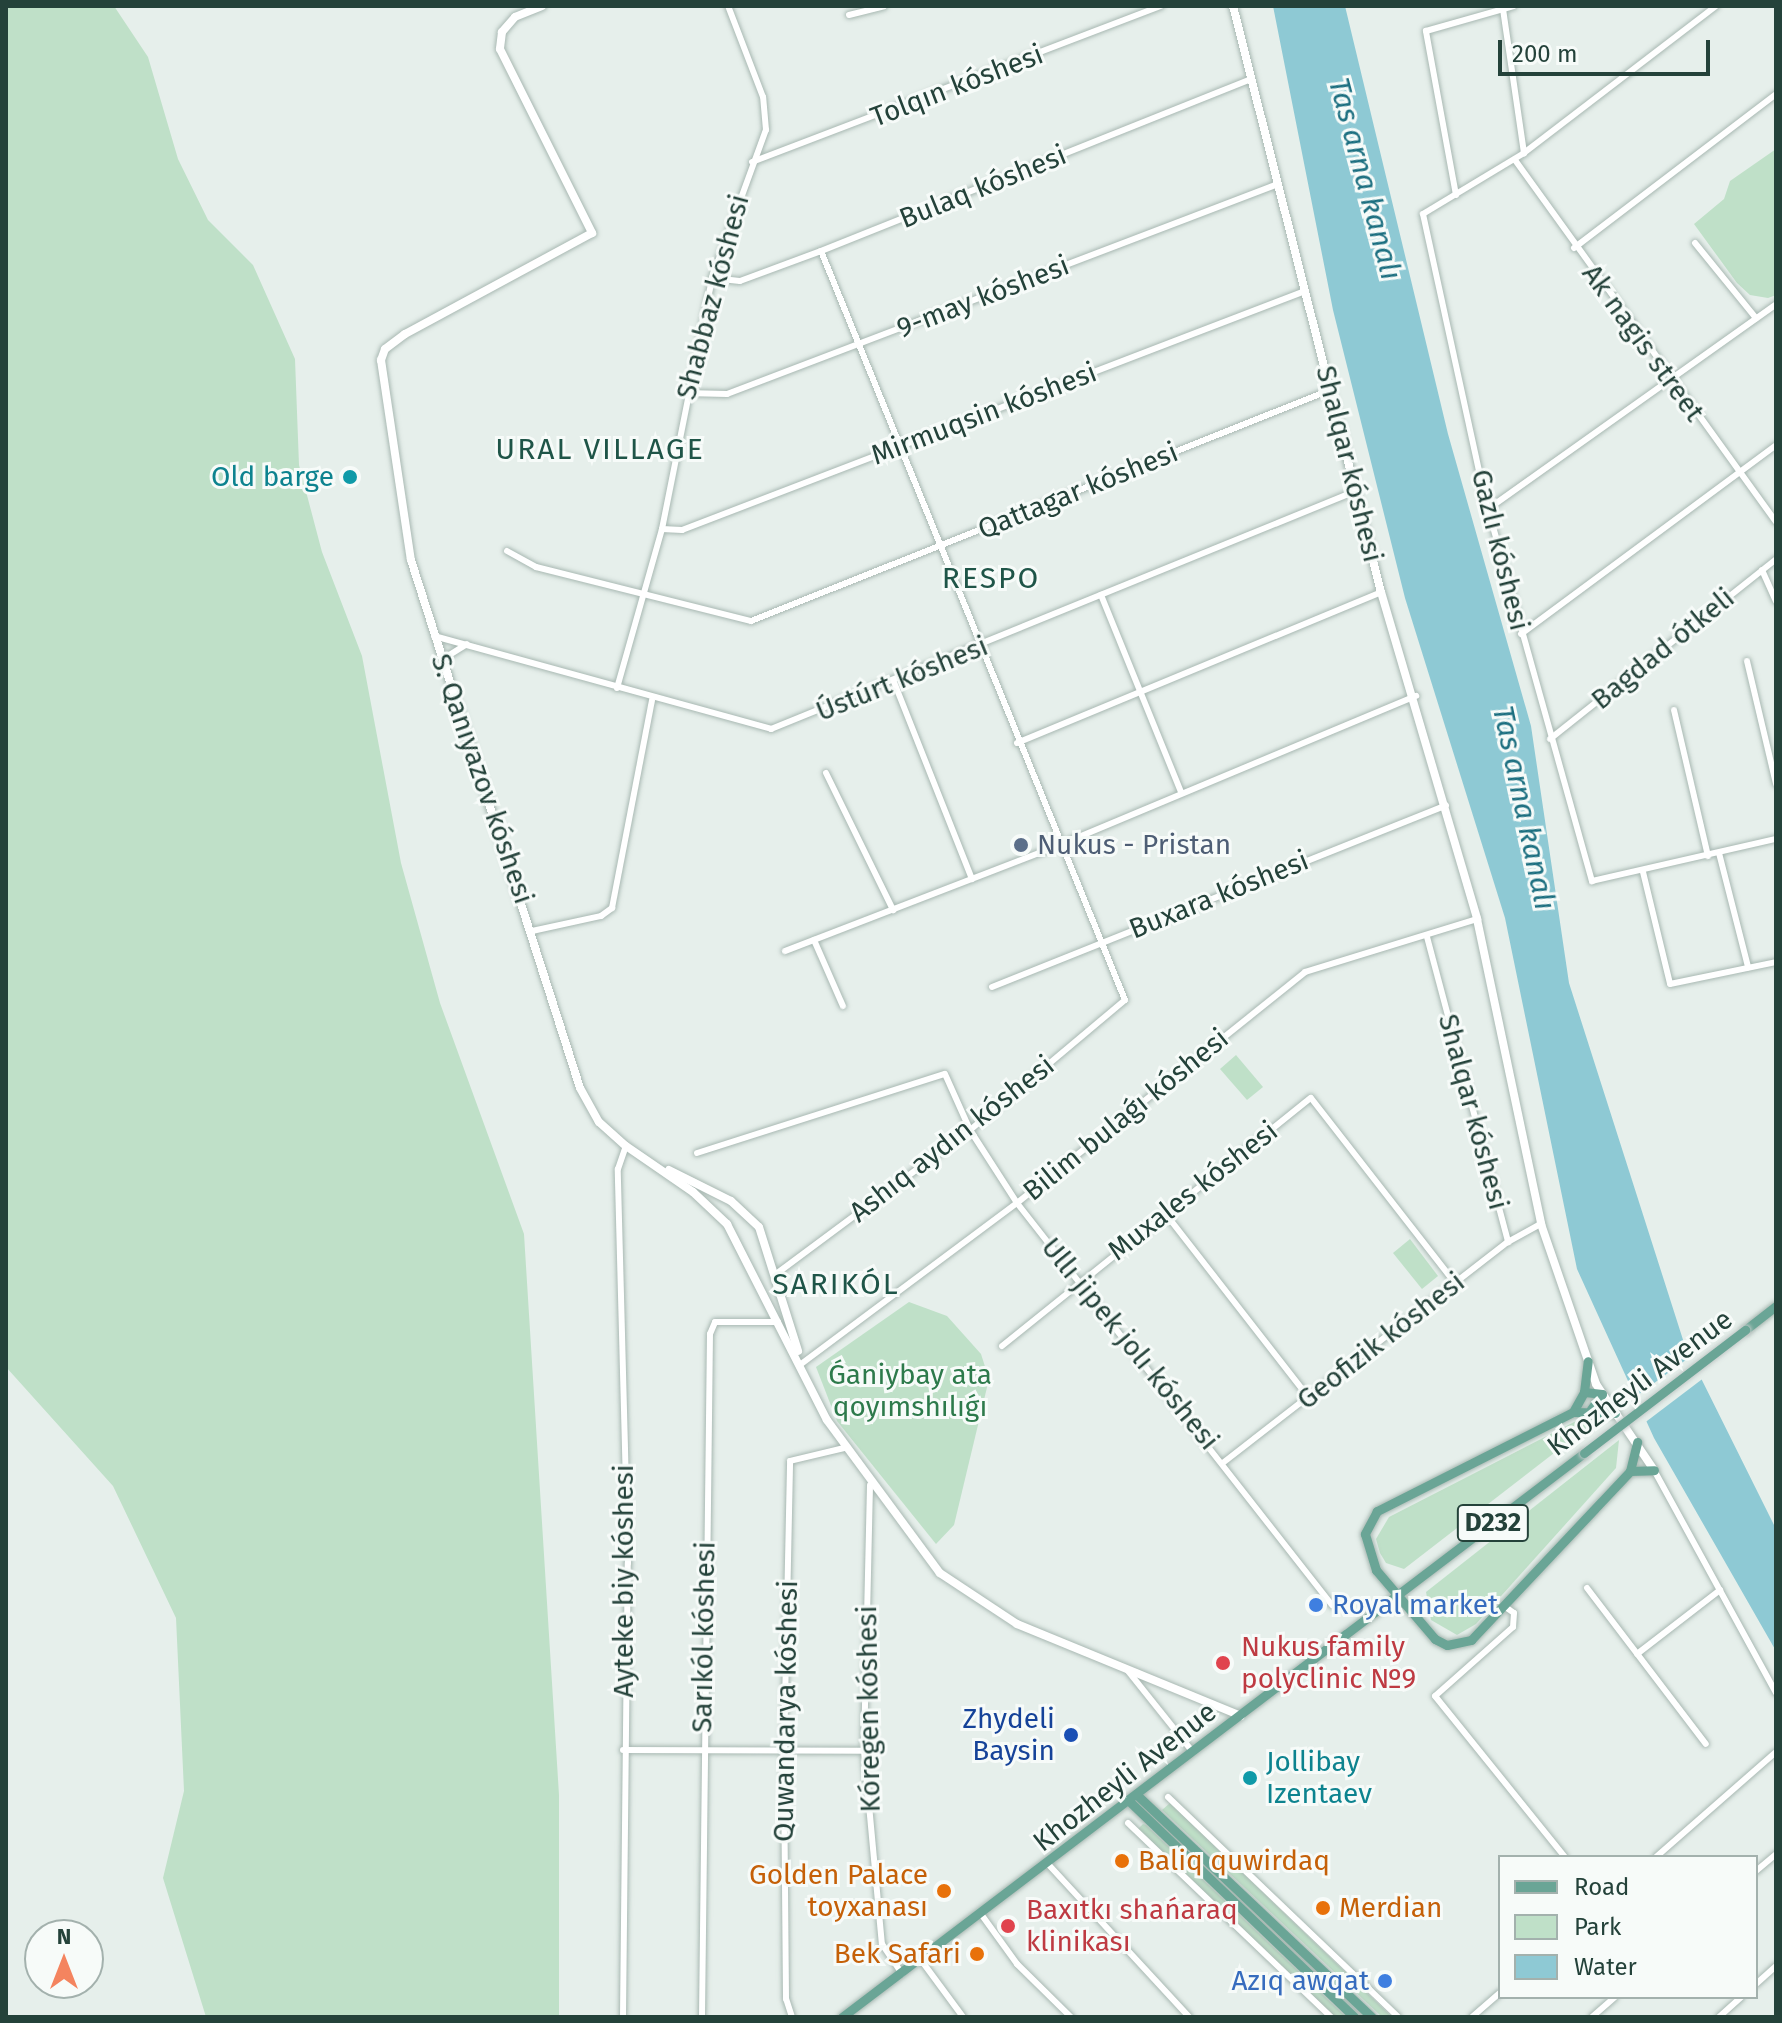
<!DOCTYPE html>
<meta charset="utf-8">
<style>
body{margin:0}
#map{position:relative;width:1782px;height:2023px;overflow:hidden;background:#e6efeb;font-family:"Fira Sans",sans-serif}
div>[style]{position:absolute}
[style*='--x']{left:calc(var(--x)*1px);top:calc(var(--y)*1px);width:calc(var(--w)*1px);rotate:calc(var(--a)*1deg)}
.green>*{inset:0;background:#bfe0c8}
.water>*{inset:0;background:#8ec9d4}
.pier>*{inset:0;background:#e6efeb}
.roads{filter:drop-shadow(0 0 2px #a8b8b2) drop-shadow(0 0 2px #a8b8b2)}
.street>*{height:6px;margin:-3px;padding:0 3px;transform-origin:3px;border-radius:3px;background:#fff}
.secondary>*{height:8px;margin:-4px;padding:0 4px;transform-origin:4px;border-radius:4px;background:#fff}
.primary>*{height:9px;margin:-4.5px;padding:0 4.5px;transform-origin:4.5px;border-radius:4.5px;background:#6aa596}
.bridges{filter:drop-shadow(0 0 2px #c2cac8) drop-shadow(0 0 2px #c2cac8)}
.primary-bridge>*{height:9px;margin:-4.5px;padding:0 4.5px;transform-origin:4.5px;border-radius:4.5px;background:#6aa596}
.dots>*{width:22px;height:22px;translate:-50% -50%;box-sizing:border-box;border:4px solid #f7fbf9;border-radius:50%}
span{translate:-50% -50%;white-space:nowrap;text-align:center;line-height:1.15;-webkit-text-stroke:6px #f7fbf9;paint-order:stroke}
.shield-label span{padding:2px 6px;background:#f7fbf9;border:2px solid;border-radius:6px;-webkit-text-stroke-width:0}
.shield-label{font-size:26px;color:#24423a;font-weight:700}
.street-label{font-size:28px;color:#24423a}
.culture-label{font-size:28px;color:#0d838f}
.right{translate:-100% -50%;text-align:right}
.left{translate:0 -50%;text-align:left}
.service-label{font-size:28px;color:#4e5e75}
.park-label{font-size:28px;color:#2d7a4b}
.shop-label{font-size:28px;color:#366cbe}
.health-label{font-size:28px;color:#be3a42}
.transit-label{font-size:28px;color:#164399}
.food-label{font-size:28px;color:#c56008}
.water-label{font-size:30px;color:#1c6f80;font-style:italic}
.neighbourhood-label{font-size:30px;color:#1f5548;letter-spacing:2px}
.frame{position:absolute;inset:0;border:8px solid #24423a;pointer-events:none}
.legend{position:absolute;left:1498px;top:1855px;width:260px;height:144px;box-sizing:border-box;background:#f7fbf9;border:2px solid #a3b1ad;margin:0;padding:10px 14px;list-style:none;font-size:24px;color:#24423a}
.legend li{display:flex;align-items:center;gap:16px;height:40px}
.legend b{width:40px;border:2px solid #a3b1ad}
.north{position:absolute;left:24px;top:1919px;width:80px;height:80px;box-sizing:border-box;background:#f7fbf9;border:2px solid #a3b1ad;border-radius:50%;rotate:0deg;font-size:22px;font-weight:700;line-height:32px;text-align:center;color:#24423a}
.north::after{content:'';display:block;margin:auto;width:28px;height:36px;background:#f4845f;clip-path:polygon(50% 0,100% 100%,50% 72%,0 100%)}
.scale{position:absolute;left:1498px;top:40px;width:212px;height:36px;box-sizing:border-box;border:4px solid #24423a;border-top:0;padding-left:10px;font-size:24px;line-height:28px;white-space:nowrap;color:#24423a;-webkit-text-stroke:6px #f7fbf9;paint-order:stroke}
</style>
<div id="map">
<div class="green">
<div style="clip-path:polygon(6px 6px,114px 6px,148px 57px,178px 159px,208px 220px,253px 265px,295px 359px,299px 465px,322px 552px,362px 656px,401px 863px,440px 1003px,524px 1234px,559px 1795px,559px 2017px,206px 2017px,163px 1878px,184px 1791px,176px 1618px,113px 1486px,6px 1367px)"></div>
<div style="clip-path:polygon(1776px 149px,1776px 295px,1768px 298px,1750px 295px,1737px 283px,1694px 224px,1724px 199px,1730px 181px)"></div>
<div style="clip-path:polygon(1236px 1055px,1263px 1087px,1247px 1100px,1220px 1069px)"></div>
<div style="clip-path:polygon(1410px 1239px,1438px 1276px,1422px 1289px,1393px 1253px)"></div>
<div style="clip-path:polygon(909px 1302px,947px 1316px,981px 1354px,989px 1379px,954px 1525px,936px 1544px,837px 1421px,816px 1367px)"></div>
<div style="clip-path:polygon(1602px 1416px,1404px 1569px,1386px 1563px,1380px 1553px,1376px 1539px,1389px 1517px,1578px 1420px)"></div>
<div style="clip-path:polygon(1619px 1440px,1616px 1468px,1476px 1624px,1457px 1635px,1431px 1620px,1426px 1592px)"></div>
<div style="clip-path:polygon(1170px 1803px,1392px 2017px,1382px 2017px,1162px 1810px)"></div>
<div style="clip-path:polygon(1143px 1824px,1146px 1825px,1346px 2017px,1335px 2017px,1138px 1829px)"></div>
</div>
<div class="water">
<div style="clip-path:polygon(1273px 6px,1345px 6px,1448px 434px,1531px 726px,1569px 983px,1685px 1346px,1776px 1529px,1776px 1651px,1654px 1438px,1577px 1269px,1505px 918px,1405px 598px,1333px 310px)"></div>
</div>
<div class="pier">
<div style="clip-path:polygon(1694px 1354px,1705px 1377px,1643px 1424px,1631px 1400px)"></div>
</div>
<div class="roads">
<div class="street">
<div style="--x:1716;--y:6;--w:242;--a:142.6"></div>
<div style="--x:1524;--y:153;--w:118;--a:148.9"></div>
<div style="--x:1423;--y:214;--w:291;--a:77.7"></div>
<div style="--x:1485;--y:498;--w:398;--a:74.4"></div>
<div style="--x:1592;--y:881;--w:189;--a:-12.9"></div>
<div style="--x:1503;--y:9;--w:146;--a:81.7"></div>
<div style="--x:849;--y:15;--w:36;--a:-14"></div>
<div style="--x:1515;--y:160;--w:446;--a:54.2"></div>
<div style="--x:752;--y:162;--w:438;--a:-20.9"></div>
<div style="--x:1456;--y:195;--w:167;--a:-100.4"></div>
<div style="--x:1426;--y:31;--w:91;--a:-15.9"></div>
<div style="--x:1695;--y:243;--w:97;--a:50.9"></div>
<div style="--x:1574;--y:248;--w:254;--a:-37.3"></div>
<div style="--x:712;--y:278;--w:28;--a:6"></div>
<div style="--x:740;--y:281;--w:86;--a:-20.3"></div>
<div style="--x:821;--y:251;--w:463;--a:-21.8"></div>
<div style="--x:685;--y:393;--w:42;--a:1.4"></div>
<div style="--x:727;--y:394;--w:590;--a:-20.86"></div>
<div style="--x:1488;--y:509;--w:354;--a:-35.4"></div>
<div style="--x:662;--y:529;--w:20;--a:3"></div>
<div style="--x:682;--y:530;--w:667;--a:-20.99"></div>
<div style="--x:507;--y:551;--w:33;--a:29"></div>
<div style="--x:536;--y:567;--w:222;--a:14.1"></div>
<div style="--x:751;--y:621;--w:623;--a:-21.75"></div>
<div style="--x:1762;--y:570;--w:34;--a:66"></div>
<div style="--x:1101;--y:595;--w:213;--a:67.9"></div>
<div style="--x:1521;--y:634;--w:317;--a:-36.5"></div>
<div style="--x:434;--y:636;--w:350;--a:15.4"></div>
<div style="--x:771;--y:729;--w:632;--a:-22.14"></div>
<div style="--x:443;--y:659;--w:28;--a:-32"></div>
<div style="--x:1747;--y:661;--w:126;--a:76.7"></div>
<div style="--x:894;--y:682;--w:212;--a:68.4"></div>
<div style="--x:617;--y:688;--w:165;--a:-74.2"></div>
<div style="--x:662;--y:529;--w:256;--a:-78.7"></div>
<div style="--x:712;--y:278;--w:158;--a:-70"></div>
<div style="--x:766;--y:130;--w:33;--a:-95"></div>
<div style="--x:763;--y:97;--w:97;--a:-111"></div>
<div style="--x:1674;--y:710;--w:150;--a:76.9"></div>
<div style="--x:1550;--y:739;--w:289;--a:-38.5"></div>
<div style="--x:1017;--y:743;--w:394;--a:-22.5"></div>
<div style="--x:826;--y:773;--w:153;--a:63.9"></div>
<div style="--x:1719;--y:853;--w:118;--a:75.7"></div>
<div style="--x:1643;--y:872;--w:115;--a:76.4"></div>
<div style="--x:1670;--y:984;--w:108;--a:-11.7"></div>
<div style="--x:532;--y:931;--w:71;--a:-12.3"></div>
<div style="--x:601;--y:916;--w:14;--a:-36"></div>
<div style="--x:612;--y:908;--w:212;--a:-79.1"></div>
<div style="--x:1427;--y:937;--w:316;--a:75.1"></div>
<div style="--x:814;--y:940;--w:72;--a:66.3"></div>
<div style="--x:785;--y:951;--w:297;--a:-21.1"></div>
<div style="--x:1062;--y:844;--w:384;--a:-22.7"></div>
<div style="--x:992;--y:987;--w:489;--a:-21.8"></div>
<div style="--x:697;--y:1153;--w:260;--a:-17.7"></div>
<div style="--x:945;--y:1074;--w:61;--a:65.9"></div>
<div style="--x:970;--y:1130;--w:87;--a:57.2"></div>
<div style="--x:1017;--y:1203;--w:511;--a:51.92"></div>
<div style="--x:1165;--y:1213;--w:234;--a:52.1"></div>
<div style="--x:776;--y:1274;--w:242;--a:-36.6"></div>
<div style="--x:970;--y:1130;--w:202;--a:-40"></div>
<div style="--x:1125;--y:1000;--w:808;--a:-112.09"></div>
<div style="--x:1002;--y:1346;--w:396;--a:-38.8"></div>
<div style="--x:1311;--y:1098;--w:234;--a:52.1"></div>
<div style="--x:801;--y:1364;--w:269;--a:-36.7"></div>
<div style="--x:1017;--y:1203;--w:369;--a:-38.7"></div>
<div style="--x:1305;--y:972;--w:180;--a:-17.1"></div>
<div style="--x:1224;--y:1462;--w:359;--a:-37.8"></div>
<div style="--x:1508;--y:1242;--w:38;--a:-29"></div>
<div style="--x:1654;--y:1470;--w:254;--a:61.3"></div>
<div style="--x:870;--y:1485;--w:266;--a:91.3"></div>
<div style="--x:864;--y:1751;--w:194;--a:84.7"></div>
<div style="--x:882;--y:1944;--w:36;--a:56"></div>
<div style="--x:1587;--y:1588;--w:196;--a:52.7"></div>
<div style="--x:1504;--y:1606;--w:12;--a:35"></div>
<div style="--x:1514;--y:1613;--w:14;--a:94"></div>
<div style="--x:1513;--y:1627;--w:104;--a:138.5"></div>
<div style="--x:1435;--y:1696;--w:207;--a:51.1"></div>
<div style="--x:1637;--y:1654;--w:105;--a:-37.6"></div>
<div style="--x:1128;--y:1671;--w:104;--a:51.3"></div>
<div style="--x:623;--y:1750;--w:241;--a:0.2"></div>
<div style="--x:1168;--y:1797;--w:318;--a:43.7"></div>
<div style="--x:1128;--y:1823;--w:281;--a:43.7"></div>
<div style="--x:1656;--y:1857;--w:159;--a:-41.2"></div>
<div style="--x:1048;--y:1864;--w:208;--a:47.3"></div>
<div style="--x:1756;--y:1871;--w:26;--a:-40"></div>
<div style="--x:981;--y:1914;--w:62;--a:54.2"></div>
<div style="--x:1017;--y:1964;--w:76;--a:44.5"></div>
<div style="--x:921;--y:1960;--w:71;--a:53.6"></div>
<div style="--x:1756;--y:1984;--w:27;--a:-42"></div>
<div style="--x:623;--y:2017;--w:454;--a:-89.4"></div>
<div style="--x:628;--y:1563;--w:394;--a:-91.5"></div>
<div style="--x:618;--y:1169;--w:24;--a:-71"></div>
<div style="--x:702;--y:2017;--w:683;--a:-89.33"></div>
<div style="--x:710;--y:1334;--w:13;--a:-67"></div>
<div style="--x:715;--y:1322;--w:63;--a:0"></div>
<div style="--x:792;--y:2017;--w:19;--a:-108"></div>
<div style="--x:786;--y:1999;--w:247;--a:-90.5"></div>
<div style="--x:784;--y:1752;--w:291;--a:-88.8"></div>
<div style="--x:790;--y:1461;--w:56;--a:-13.5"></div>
<div style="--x:1472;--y:2017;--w:37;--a:-41"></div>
<div style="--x:1592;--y:2017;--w:30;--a:-41"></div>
<div style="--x:1719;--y:2017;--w:30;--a:-42"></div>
</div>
<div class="secondary">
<div style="--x:542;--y:6;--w:29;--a:158"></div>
<div style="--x:515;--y:17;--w:20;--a:131"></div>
<div style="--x:502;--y:32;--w:17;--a:97"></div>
<div style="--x:500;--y:49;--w:206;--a:63.4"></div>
<div style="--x:592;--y:233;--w:213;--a:151.6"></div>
<div style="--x:405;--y:334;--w:25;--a:143"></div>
<div style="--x:385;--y:349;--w:12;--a:110"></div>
<div style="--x:381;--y:360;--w:202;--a:81.5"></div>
<div style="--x:411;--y:560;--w:554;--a:72.25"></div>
<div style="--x:580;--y:1088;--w:39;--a:61"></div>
<div style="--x:599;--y:1122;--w:36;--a:42"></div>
<div style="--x:626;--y:1146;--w:81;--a:34.5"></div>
<div style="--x:693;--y:1192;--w:47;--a:43.3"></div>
<div style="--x:727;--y:1224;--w:220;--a:63"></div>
<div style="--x:827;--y:1420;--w:190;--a:53.6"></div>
<div style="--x:940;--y:1573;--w:92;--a:33.5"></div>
<div style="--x:1017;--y:1624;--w:242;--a:22.3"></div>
<div style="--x:1233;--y:6;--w:604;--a:75.83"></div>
<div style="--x:1381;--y:592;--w:341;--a:73.6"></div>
<div style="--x:1477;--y:919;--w:312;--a:78.1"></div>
<div style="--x:1541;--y:1224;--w:169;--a:71"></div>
<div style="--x:1596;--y:1384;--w:104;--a:56"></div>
<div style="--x:669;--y:1170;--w:69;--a:26.6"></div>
<div style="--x:731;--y:1201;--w:38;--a:43"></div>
<div style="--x:759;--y:1227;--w:130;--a:72.5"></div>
</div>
<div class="primary">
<div style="--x:1745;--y:1330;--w:39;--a:-38"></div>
<div style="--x:1584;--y:1392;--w:18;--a:6"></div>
<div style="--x:1602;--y:1394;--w:19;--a:126"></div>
<div style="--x:1573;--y:1412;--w:23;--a:-61"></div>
<div style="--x:1584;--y:1392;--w:31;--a:-83"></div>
<div style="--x:1615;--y:1413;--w:42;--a:-178.6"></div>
<div style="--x:1573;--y:1412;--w:220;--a:153.2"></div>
<div style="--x:1377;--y:1511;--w:26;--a:118"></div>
<div style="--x:1365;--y:1534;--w:38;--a:73"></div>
<div style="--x:1376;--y:1570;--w:91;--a:49.5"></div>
<div style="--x:1435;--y:1639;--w:13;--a:27"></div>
<div style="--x:1447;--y:1645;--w:25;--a:-12"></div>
<div style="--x:1471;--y:1640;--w:232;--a:-46.7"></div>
<div style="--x:1630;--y:1471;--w:30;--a:-76"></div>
<div style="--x:1630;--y:1471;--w:24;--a:-2"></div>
<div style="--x:1137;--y:1795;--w:323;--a:43.4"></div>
<div style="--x:1129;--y:1801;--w:312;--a:43.8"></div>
<div style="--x:842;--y:2017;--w:932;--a:-37.24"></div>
</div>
</div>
<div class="bridges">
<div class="primary-bridge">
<div style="--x:1584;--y:1453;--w:203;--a:-37.4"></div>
</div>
</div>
<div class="dots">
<div style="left:350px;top:477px;background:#0f9aa8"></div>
<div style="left:1021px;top:845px;background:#5c6f8a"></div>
<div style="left:1316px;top:1605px;background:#3f7fe0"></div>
<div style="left:1223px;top:1663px;background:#e0444e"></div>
<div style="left:1071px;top:1735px;background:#1a4fb4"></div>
<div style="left:1250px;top:1778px;background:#0f9aa8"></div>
<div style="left:1122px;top:1861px;background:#e8710a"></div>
<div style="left:944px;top:1891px;background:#e8710a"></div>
<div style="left:1323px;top:1908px;background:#e8710a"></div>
<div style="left:1008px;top:1926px;background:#e0444e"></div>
<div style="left:977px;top:1954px;background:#e8710a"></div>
<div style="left:1385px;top:1981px;background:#3f7fe0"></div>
</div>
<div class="shield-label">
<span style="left:1493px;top:1523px">D232</span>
</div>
<div class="street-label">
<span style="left:957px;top:86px;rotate:-21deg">Tolqın kóshesi</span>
<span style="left:983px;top:187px;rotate:-22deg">Bulaq kóshesi</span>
<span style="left:713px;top:297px;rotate:-75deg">Shabbaz kóshesi</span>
<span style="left:983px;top:297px;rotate:-21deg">9-may kóshesi</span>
<span style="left:1643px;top:343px;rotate:54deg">Ak nagis street</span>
<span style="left:984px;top:414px;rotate:-21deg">Mirmuqsin kóshesi</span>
<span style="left:1349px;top:464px;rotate:76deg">Shalqar kóshesi</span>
<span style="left:1078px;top:491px;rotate:-22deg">Qattagar kóshesi</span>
<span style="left:1500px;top:550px;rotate:76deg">Gazlı kóshesi</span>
<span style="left:1663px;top:649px;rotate:-39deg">Bagdad ótkeli</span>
<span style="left:902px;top:679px;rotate:-22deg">Ústúrt kóshesi</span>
<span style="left:482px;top:779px;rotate:71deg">S. Qanıyazov kóshesi</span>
<span style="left:1219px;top:895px;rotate:-22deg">Buxara kóshesi</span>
<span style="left:1473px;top:1112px;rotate:75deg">Shalqar kóshesi</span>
<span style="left:1126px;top:1115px;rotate:-39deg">Bilim bulaǵı kóshesi</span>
<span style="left:952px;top:1139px;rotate:-38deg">Ashıq aydın kóshesi</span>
<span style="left:1193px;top:1191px;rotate:-38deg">Muxales kóshesi</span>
<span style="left:1381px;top:1341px;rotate:-38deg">Geofizik kóshesi</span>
<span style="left:1130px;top:1344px;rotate:51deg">Ullı jipek jolı kóshesi</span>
<span style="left:1640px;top:1383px;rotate:-37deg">Khozheyli Avenue</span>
<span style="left:624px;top:1581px;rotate:-90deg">Ayteke biy kóshesi</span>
<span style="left:704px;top:1637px;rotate:-89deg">Sarıkól kóshesi</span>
<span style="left:869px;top:1709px;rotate:-91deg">Kóregen kóshesi</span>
<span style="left:786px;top:1711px;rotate:-89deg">Quwandarya kóshesi</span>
<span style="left:1125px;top:1777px;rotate:-38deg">Khozheyli Avenue</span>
</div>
<div class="culture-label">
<span class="right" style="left:334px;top:477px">Old barge</span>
<span class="left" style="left:1266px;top:1778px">Jollibay<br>Izentaev</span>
</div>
<div class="service-label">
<span class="left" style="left:1037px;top:845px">Nukus - Pristan</span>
</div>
<div class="park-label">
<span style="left:910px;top:1391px">Ǵaniybay ata<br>qoyımshılıǵı</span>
</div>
<div class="shop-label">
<span class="left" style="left:1332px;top:1605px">Royal market</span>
<span class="right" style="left:1369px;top:1981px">Azıq awqat</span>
</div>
<div class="health-label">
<span class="left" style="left:1241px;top:1663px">Nukus family<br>polyclinic №9</span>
<span class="left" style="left:1026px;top:1926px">Baxıtkı shańaraq<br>klinikası</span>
</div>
<div class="transit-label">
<span class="right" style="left:1055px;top:1735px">Zhydeli<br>Baysin</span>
</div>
<div class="food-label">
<span class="left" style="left:1138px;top:1861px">Baliq quwirdaq</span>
<span class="right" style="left:928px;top:1891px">Golden Palace<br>toyxanası</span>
<span class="left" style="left:1339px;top:1908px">Merdian</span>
<span class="right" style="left:961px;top:1954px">Bek Safari</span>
</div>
<div class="water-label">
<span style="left:1365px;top:179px;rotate:75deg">Tas arna kanalı</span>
<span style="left:1524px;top:808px;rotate:78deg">Tas arna kanalı</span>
</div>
<div class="neighbourhood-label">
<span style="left:600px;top:449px">URAL VILLAGE</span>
<span style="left:991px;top:578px">RESPO</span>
<span style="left:836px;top:1284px">SARIKÓL</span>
</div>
<div class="frame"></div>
<ul class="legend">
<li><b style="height:10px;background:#6aa596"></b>Road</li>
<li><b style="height:22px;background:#bfe0c8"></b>Park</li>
<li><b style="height:22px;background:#8ec9d4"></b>Water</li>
</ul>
<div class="north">N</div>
<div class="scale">200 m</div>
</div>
